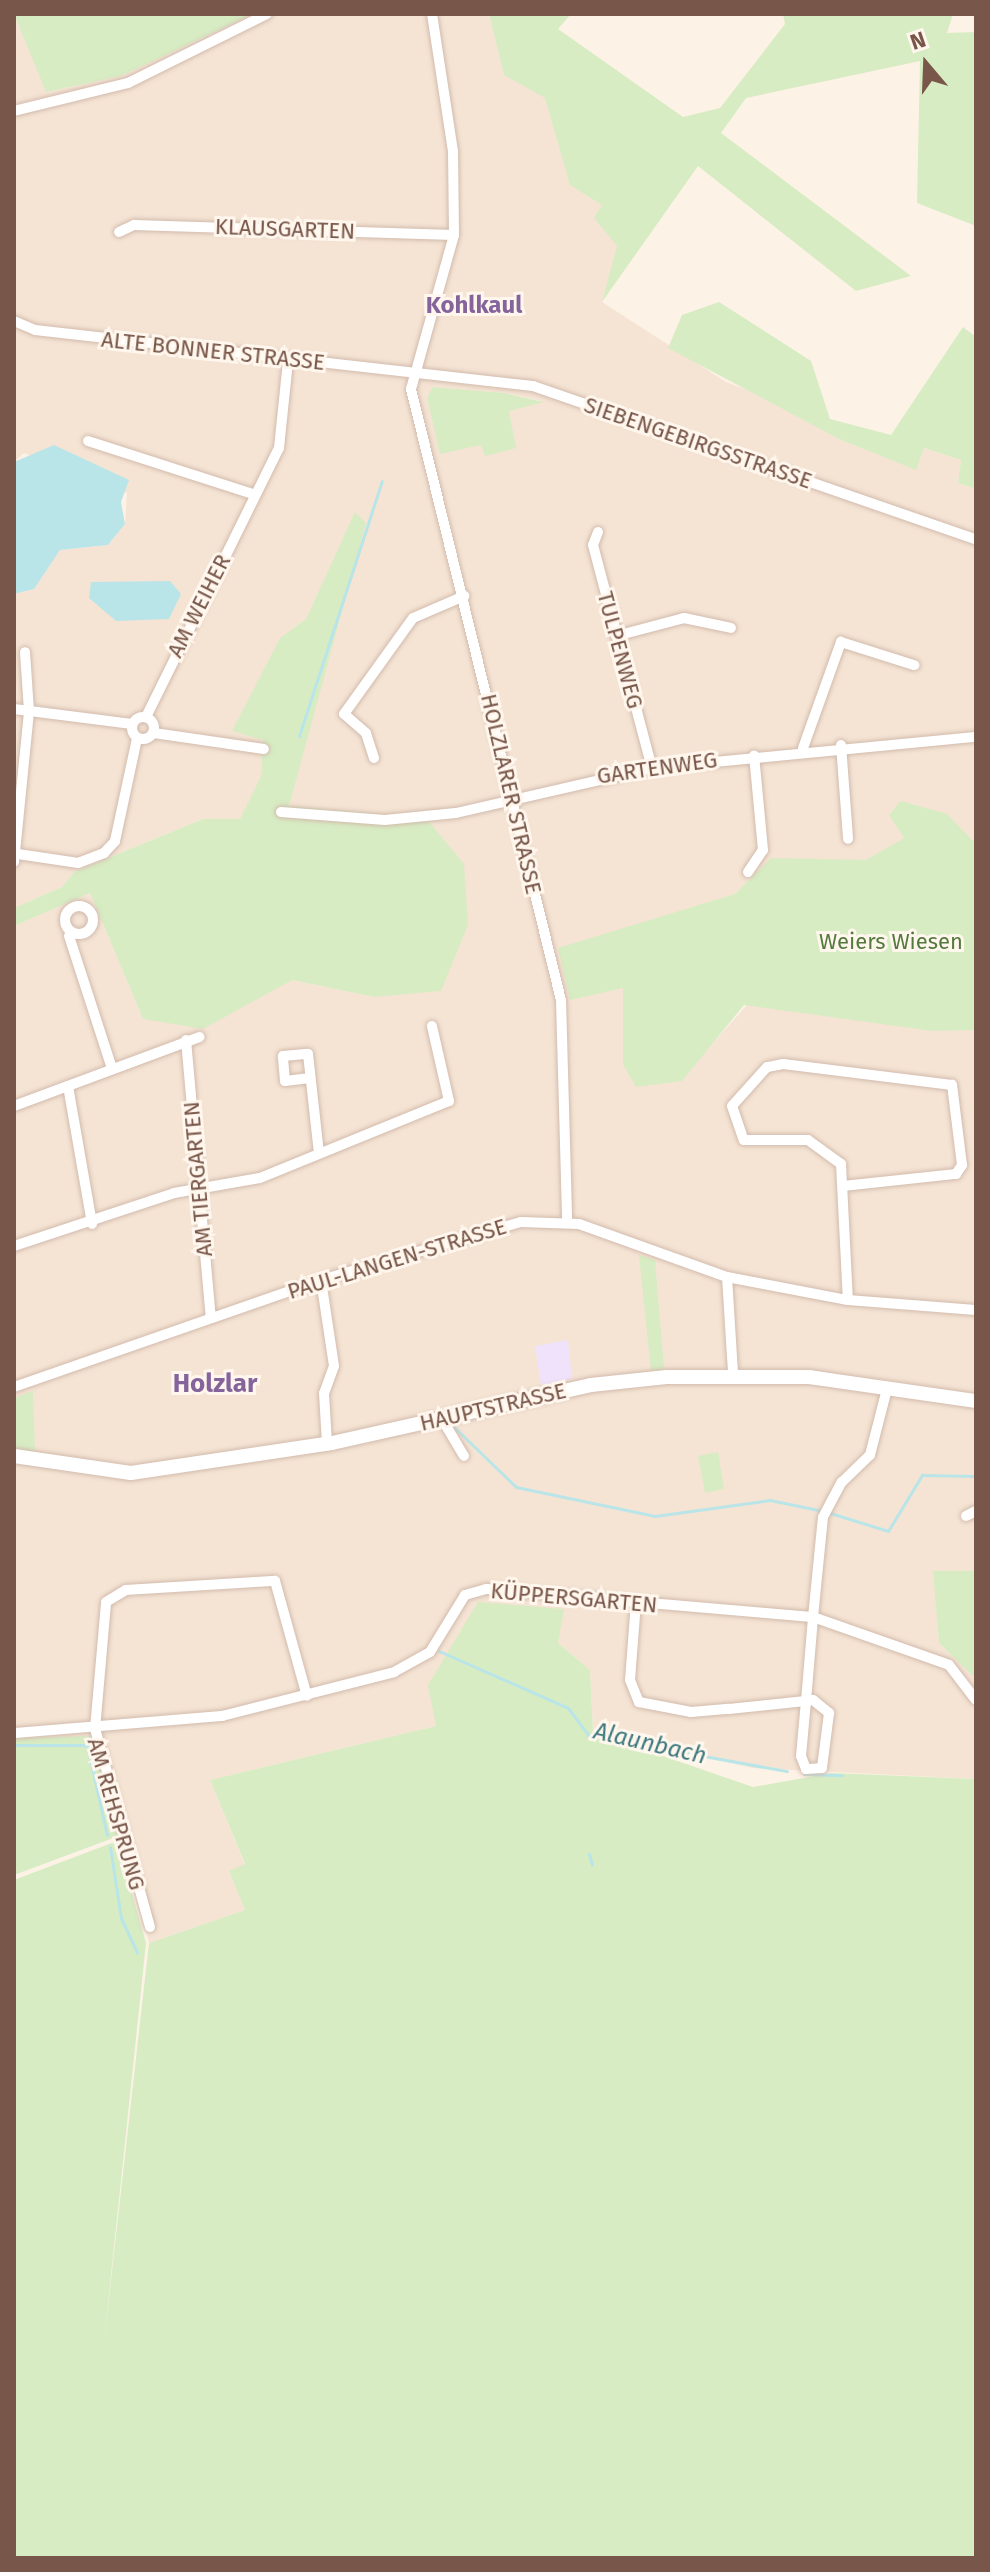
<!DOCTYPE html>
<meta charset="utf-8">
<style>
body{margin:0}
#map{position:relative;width:990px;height:2572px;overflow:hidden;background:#fdf2e6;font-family:"Fira Sans",sans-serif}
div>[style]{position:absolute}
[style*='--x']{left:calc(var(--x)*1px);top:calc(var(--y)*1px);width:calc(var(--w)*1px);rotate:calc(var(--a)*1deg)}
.residential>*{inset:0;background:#f5e4d4}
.education>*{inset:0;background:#efe2fa}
.green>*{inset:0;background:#d7ecc3}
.water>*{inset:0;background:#b9e5e8}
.stream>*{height:3px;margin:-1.5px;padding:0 1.5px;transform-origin:1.5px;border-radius:1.5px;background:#b9e5e8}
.roads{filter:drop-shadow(0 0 2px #d2bbad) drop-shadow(0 0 2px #d2bbad)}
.street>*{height:10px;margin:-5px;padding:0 5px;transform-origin:5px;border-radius:5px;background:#fff}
.street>.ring{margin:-5px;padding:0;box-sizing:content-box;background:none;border:10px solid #fff;border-radius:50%}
.secondary>*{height:14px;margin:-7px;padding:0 7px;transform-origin:7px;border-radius:7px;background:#fff}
span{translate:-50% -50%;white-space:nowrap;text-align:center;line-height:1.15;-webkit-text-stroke:6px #fff7ed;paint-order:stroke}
.street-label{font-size:22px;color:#785649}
.park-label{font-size:22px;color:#53793d}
.neighbourhood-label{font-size:24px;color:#85649c;font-weight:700}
.water-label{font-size:24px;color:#3c787e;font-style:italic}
.quarter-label{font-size:26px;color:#85649c;font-weight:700}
.frame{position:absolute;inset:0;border:16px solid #785649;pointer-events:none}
.north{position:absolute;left:886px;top:24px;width:80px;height:80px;-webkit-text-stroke:6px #fff7ed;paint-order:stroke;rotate:341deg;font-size:22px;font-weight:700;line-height:32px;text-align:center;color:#785649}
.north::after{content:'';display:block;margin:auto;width:28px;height:36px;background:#785649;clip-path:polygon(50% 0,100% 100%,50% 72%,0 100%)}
</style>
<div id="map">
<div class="residential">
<div style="clip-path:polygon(evenodd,14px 14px,47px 92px,121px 76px,253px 14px,489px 14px,504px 75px,581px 90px,618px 246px,602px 302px,726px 382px,778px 401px,839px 439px,916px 469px,924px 448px,961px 460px,958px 483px,976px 489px,976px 844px,902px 831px,959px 1021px,976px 1030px,976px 1571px,934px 1571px,939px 1643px,976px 1679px,976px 1779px,753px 1768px,593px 1730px,590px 1670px,558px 1643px,436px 1726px,210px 1780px,245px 1865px,229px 1871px,245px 1910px,149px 1943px,125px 1840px,31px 1740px,14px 1738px,14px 926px,90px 893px,143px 1019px,292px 980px,374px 997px,289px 806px,356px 513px,306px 619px,280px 639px,233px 731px,263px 740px,261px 776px,240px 820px,203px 819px,74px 872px,62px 887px,14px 908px,14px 594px,34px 589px,60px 550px,108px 545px,125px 524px,127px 493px,24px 453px,14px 462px,14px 14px,433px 387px,504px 393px,542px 401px,508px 411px,481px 445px,433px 387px,14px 14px,771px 860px,754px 997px,681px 1079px,623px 1064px,623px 988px,661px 921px,735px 894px,771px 860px)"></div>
</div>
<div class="education">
<div style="clip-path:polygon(568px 1340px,572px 1379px,541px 1385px,535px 1346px)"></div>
</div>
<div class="green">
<div style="clip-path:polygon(14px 14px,253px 14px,121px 76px,46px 92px)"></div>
<div style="clip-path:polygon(489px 14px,571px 14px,558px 29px,683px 117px,720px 108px,785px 24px,783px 14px,953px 14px,947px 33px,976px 32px,976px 226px,917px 203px,920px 61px,746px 98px,721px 133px,911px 276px,856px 291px,698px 166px,602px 302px,617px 246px,594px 218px,602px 205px,570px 185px,545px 98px,504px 75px)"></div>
<div style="clip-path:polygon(719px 302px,811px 361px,830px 419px,891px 435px,963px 327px,976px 337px,976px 489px,958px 483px,961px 460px,924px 448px,916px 470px,839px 439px,668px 348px,682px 315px)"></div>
<div style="clip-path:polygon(433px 387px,504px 393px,544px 402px,509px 411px,516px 448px,485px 456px,481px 445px,440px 454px,427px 398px)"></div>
<div style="clip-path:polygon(355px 512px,366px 523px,289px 806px,426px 818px,464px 864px,468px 925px,441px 991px,374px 997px,292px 980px,203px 1029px,143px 1019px,90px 893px,14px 926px,14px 908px,62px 887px,74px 872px,203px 819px,240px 819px,261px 776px,263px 740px,232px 731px,280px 638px,306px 619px)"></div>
<div style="clip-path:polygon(901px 801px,947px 814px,976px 844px,976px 1030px,932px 1031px,744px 1005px,682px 1081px,636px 1087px,623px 1064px,623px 988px,570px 1000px,558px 948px,735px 894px,771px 858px,866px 860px,904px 838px,889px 815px)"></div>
<div style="clip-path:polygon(639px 1255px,655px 1260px,664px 1369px,651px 1371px)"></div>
<div style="clip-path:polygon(33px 1391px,35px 1452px,14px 1448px,14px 1398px)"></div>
<div style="clip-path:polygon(718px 1452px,724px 1489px,705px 1493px,698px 1456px)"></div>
<div style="clip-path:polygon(933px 1571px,976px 1571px,976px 1679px,939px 1643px)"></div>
<div style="clip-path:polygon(478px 1602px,564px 1609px,558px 1643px,590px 1670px,593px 1732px,753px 1787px,832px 1773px,976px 1779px,976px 2558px,14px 2558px,14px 1880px,117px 1841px,146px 1943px,104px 2342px,149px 1943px,245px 1910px,229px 1871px,245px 1864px,210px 1780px,436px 1726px,428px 1685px)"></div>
<div style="clip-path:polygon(91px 1736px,124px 1834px,14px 1875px,14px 1738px)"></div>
</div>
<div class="water">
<div style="clip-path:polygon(54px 445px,129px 480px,121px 502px,125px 524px,108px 545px,60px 550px,34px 589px,14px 594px,14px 462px)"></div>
<div style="clip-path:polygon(170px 581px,181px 594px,169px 619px,116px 621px,89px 598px,91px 582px)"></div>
</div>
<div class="stream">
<div style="--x:299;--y:736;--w:268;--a:-72"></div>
<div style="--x:452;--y:1425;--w:89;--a:44.1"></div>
<div style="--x:516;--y:1487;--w:142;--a:11.8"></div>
<div style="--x:655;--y:1516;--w:116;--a:-7.9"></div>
<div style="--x:770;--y:1500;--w:54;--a:11.7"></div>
<div style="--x:830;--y:1513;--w:61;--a:17.2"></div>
<div style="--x:888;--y:1531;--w:66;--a:-58.7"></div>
<div style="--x:922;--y:1475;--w:54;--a:1.1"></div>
<div style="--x:439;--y:1651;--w:141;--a:23.8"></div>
<div style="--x:568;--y:1708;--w:34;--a:53"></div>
<div style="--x:588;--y:1735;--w:202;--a:10.3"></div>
<div style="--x:14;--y:1745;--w:73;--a:0"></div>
<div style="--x:87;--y:1745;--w:92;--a:77.5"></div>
<div style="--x:804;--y:1774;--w:38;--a:2"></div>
<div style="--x:110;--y:1847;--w:72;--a:81.2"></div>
<div style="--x:121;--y:1918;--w:38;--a:65"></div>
<div style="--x:589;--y:1854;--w:11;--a:75"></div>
</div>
<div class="roads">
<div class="street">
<div style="--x:432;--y:14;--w:139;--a:81.3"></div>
<div style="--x:453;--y:151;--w:84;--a:89.3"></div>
<div style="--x:454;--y:235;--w:160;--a:105.6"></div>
<div style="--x:411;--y:389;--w:629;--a:76.21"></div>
<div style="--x:561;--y:1000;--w:221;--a:88.4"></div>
<div style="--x:14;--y:111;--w:117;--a:-13.8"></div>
<div style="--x:128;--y:83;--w:155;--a:-26.4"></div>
<div style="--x:119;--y:232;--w:17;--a:-25"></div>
<div style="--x:134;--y:225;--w:320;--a:1.8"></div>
<div style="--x:14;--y:321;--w:23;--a:23"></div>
<div style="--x:35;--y:330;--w:501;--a:6.42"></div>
<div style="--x:533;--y:386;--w:469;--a:19.1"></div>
<div style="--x:88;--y:441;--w:173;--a:17.8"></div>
<div style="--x:598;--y:532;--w:14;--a:111"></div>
<div style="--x:593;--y:545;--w:231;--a:75.2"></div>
<div style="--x:616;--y:636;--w:70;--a:-14.8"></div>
<div style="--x:684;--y:618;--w:48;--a:12"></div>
<div style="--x:14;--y:709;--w:119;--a:7.2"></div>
<div class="ring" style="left:132px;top:717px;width:12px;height:12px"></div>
<div style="--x:146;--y:717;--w:300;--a:-63.7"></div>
<div style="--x:279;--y:448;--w:87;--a:-84.1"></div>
<div style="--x:154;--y:733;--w:111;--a:8.3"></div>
<div style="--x:841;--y:745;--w:94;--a:85.7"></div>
<div style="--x:803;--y:748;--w:113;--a:-70.3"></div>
<div style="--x:841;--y:642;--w:77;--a:17.5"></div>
<div style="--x:374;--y:758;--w:26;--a:-108"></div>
<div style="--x:366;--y:733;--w:29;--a:-139"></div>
<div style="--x:344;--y:714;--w:118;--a:-54.3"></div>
<div style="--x:413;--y:618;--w:56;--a:-23.3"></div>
<div style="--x:281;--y:812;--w:104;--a:4.4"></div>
<div style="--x:385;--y:820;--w:71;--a:-5.6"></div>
<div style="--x:456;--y:813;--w:201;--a:-12.9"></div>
<div style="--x:652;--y:768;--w:325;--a:-5.5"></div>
<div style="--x:18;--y:854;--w:61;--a:8.5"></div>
<div style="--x:78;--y:863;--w:28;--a:-21"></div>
<div style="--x:104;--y:853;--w:16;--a:-47"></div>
<div style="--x:115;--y:841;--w:105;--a:-77.9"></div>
<div style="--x:14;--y:862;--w:152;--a:-84.3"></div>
<div style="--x:29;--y:711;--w:59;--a:-93.9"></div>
<div style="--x:748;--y:872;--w:27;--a:-56"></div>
<div style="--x:763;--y:850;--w:95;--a:-95.4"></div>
<div class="ring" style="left:65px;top:906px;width:18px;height:18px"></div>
<div style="--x:69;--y:936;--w:136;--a:72"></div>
<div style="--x:186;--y:1040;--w:279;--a:84.9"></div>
<div style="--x:310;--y:1078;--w:25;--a:173"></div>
<div style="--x:285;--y:1081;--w:25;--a:-95"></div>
<div style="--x:283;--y:1056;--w:25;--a:-5"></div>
<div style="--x:308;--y:1054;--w:100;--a:83.7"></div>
<div style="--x:68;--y:1086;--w:140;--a:80.1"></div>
<div style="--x:14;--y:1106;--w:198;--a:-20.4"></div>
<div style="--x:843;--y:1186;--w:114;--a:-6.1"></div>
<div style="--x:956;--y:1174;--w:11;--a:-56"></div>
<div style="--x:962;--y:1165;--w:81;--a:-97.1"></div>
<div style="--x:952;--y:1085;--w:170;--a:-172.9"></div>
<div style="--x:783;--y:1064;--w:16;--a:169"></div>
<div style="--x:767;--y:1067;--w:52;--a:131.9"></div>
<div style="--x:732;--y:1106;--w:36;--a:71"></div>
<div style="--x:744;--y:1140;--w:64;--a:0"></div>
<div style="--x:808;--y:1140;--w:41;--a:36"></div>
<div style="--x:841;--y:1164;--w:136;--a:87.1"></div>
<div style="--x:14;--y:1246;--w:169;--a:-18.3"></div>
<div style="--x:174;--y:1193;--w:87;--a:-9.9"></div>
<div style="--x:260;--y:1178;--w:204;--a:-22.2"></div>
<div style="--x:449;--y:1101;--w:77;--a:-102.8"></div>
<div style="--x:727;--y:1277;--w:96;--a:86.4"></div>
<div style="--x:321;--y:1280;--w:87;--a:81.4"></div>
<div style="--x:334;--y:1366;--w:29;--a:110"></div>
<div style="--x:324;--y:1393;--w:51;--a:86.6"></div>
<div style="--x:14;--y:1387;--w:325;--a:-19.2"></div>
<div style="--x:321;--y:1280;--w:208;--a:-16.2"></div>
<div style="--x:521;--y:1222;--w:58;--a:2"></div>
<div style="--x:579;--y:1224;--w:157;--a:19.7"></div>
<div style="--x:727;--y:1277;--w:123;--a:10.8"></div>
<div style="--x:848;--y:1300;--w:128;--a:4.5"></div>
<div style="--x:442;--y:1419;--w:43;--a:59.3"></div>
<div style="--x:966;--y:1516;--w:11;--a:-27"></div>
<div style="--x:636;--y:1602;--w:78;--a:94.4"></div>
<div style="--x:630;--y:1680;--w:24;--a:68"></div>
<div style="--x:639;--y:1702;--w:53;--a:10.9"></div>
<div style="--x:691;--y:1712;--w:38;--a:-5"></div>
<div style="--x:729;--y:1709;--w:77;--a:-5.9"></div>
<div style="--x:806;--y:1701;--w:7;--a:-8"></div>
<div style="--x:813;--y:1700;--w:21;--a:39"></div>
<div style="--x:829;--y:1713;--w:55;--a:97.3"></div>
<div style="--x:822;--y:1768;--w:16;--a:176"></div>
<div style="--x:806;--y:1769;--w:14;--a:-111"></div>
<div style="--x:801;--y:1756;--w:55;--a:-84.8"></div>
<div style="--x:806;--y:1701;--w:84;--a:-85.2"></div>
<div style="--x:813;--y:1617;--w:100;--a:-84.3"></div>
<div style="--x:823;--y:1517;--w:40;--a:-62"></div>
<div style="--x:842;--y:1482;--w:39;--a:-44"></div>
<div style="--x:870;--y:1455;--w:68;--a:-75.6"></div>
<div style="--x:14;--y:1733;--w:209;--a:-4.7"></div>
<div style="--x:222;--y:1716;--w:178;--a:-14.3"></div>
<div style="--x:394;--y:1672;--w:41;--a:-29.1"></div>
<div style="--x:430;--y:1652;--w:67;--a:-58.4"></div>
<div style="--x:465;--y:1595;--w:22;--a:-16"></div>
<div style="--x:486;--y:1589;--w:328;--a:4.9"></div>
<div style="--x:813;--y:1617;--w:144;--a:19.4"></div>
<div style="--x:949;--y:1665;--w:44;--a:52.4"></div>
<div style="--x:150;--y:1927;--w:205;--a:-105.5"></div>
<div style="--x:95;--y:1729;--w:127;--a:-85"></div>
<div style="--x:106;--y:1602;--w:23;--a:-31"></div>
<div style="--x:126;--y:1590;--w:149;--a:-3.5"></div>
<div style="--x:275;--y:1581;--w:119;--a:74.5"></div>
</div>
<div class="secondary">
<div style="--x:14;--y:1456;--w:118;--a:8.3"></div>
<div style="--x:131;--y:1473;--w:203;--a:-8.5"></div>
<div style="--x:332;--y:1443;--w:265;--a:-12.6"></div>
<div style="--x:591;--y:1385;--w:76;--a:-6"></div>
<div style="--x:667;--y:1377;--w:142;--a:0"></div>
<div style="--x:809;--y:1377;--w:169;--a:8.2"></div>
</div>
</div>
<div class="street-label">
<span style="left:285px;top:229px;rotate:2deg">KLAUSGARTEN</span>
<span style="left:213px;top:351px;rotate:6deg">ALTE BONNER STRASSE</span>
<span style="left:698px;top:443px;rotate:19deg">SIEBENGEBIRGSSTRASSE</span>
<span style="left:199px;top:606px;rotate:-63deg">AM WEIHER</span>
<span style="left:620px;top:650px;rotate:75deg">TULPENWEG</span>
<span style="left:657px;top:768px;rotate:-8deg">GARTENWEG</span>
<span style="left:511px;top:794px;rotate:77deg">HOLZLARER STRASSE</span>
<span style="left:198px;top:1179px;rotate:-95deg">AM TIERGARTEN</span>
<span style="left:397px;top:1259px;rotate:-17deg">PAUL-LANGEN-STRASSE</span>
<span style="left:493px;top:1407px;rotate:-13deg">HAUPTSTRASSE</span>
<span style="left:574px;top:1598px;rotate:5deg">KÜPPERSGARTEN</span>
<span style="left:116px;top:1814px;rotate:74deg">AM REHSPRUNG</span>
</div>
<div class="park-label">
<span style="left:891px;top:942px">Weiers Wiesen</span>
</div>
<div class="neighbourhood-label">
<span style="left:474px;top:306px">Kohlkaul</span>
</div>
<div class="water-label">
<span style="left:650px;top:1744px;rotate:13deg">Alaunbach</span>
</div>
<div class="quarter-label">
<span style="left:215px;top:1384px">Holzlar</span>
</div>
<div class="frame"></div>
<div class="north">N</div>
</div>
